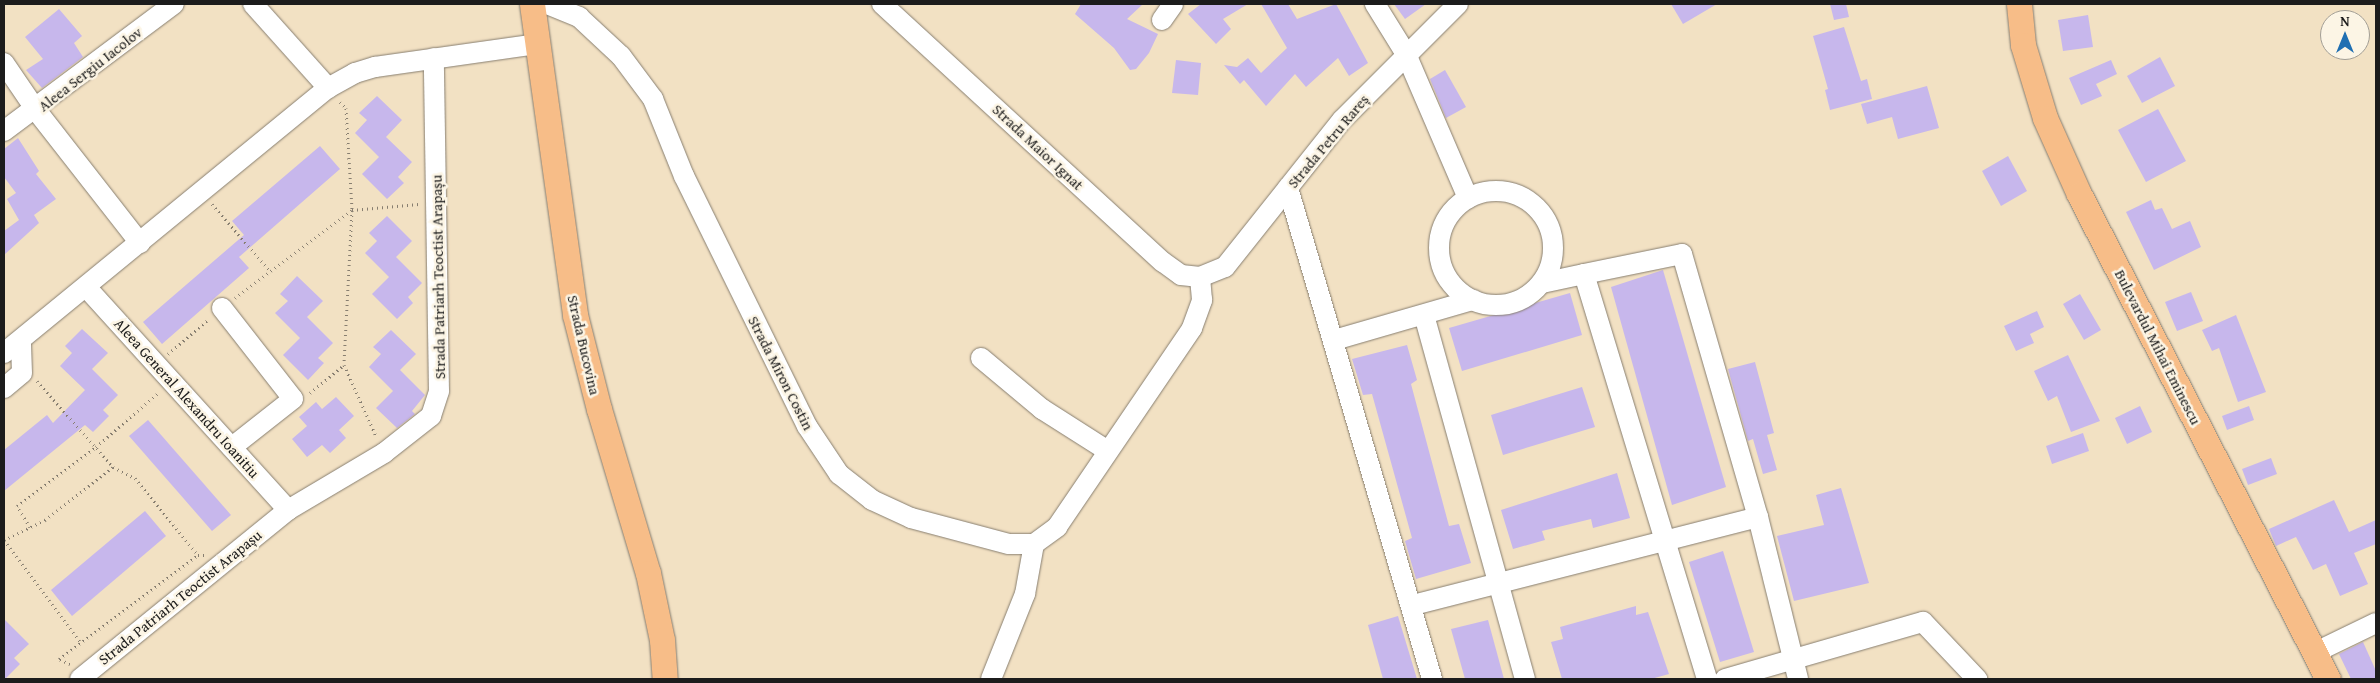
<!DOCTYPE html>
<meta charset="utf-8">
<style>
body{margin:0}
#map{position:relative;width:2380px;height:683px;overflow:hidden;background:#f2e1c3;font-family:"Gentium Book Plus",serif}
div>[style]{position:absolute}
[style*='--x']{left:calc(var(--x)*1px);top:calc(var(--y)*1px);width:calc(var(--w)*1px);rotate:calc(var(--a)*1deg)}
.building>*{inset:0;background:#c7b7ec}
.path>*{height:3px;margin-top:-1.5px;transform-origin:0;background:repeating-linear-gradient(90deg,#877e70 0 1px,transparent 0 5px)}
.roads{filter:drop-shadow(0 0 1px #877e70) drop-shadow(0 0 1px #877e70)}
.minor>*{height:20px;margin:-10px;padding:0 10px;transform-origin:10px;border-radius:10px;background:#fff}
.minor>.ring{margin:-10px;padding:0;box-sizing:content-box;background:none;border:20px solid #fff;border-radius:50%}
.major>*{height:25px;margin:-12.5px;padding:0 12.5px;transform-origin:12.5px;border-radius:12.5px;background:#f7bd88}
span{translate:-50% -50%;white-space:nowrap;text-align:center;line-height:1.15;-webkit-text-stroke:5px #fcf5e5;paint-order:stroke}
.street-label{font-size:15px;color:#1c1c1c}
.frame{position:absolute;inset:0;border:5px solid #1c1c1c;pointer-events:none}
.north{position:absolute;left:2320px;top:10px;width:50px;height:50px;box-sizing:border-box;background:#fcf5e5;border:1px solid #a29e95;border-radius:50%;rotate:0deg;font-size:14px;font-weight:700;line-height:20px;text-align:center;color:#1c1c1c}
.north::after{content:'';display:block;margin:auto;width:18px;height:22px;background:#1f6fb2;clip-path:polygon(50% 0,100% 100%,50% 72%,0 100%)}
</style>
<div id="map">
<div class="building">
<div style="clip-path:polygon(1081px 4px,1143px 4px,1127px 19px,1158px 34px,1149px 53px,1136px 69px,1130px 70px,1114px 48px,1075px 14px)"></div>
<div style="clip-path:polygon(1201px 4px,1248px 4px,1223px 19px,1231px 29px,1216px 44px,1188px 14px)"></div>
<div style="clip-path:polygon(1261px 4px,1288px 4px,1297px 19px,1336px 4px,1368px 63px,1349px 76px,1338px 58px,1306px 87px,1295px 74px,1266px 106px,1244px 80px,1240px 84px,1224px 65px,1237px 67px,1248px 58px,1261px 73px,1287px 48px)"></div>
<div style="clip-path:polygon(1394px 4px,1426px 4px,1405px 19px)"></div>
<div style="clip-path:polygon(1671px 4px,1717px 4px,1683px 24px)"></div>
<div style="clip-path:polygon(1830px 4px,1846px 4px,1849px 17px,1834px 20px)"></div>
<div style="clip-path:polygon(59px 9px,82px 36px,74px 43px,83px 57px,42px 88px,26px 70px,43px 59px,25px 37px)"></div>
<div style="clip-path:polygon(2088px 15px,2093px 47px,2063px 51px,2058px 20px)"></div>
<div style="clip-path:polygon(1844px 27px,1861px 81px,1867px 79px,1872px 99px,1830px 110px,1825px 90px,1828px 89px,1813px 36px)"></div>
<div style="clip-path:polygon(2160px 57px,2175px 86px,2142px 103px,2127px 76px)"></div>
<div style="clip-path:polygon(1176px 60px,1201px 63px,1198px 95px,1172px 93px)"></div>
<div style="clip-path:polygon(2111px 60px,2117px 74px,2096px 84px,2102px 96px,2081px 105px,2069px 78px)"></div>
<div style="clip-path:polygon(1445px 70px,1466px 107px,1446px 118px,1430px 79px)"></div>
<div style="clip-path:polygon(1927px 86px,1939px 128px,1898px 139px,1892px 117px,1867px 124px,1861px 104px)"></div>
<div style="clip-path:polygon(377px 96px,402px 120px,386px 137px,412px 162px,398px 177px,404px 183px,387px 199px,362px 174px,379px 157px,355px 133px,367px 120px,359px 113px)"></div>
<div style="clip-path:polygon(2158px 109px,2186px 161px,2146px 182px,2118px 130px)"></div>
<div style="clip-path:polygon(18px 138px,39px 171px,36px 174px,56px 199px,34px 215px,39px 223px,4px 255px,4px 231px,19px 220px,7px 199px,16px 193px,4px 177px,4px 149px)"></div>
<div style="clip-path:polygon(320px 146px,340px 169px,239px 257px,249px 268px,162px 344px,143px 322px,244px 235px,232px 221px)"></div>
<div style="clip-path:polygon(2008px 156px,2027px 191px,2001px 206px,1982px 171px)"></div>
<div style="clip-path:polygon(2151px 200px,2155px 210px,2162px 208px,2172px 229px,2190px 221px,2201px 247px,2154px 270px,2126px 212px)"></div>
<div style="clip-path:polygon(387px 216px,412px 241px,396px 257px,422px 283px,408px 297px,413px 303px,397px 319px,372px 294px,389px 277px,365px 253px,377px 241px,369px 233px)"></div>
<div style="clip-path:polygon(1663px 270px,1726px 487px,1672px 505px,1611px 287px)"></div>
<div style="clip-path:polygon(297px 276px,323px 301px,307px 317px,333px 343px,318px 358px,324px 363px,308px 380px,283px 355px,300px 338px,275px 313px,288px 301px,280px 294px)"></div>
<div style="clip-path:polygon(2191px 292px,2203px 321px,2177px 331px,2165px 302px)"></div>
<div style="clip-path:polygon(1570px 293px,1582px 335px,1462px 371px,1449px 328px)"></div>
<div style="clip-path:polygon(2080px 294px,2101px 330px,2084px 340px,2063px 304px)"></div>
<div style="clip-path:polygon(2037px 311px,2044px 327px,2030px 334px,2034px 343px,2016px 351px,2004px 326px)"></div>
<div style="clip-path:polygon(2236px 315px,2266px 392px,2238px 402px,2219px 348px,2212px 351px,2202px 330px)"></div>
<div style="clip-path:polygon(82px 329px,108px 353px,92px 369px,118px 395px,103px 410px,109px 416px,93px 432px,85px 425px,4px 491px,4px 450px,47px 415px,53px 423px,85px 390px,60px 366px,72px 353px,65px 346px)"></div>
<div style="clip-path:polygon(391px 330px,416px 354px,400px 370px,425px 395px,412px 411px,415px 414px,397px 428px,376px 408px,393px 391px,369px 367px,381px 354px,373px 347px)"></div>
<div style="clip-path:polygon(1407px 345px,1417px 380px,1411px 384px,1449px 526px,1459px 524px,1471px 563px,1416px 579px,1405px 541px,1412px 538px,1372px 394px,1363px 395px,1352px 359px)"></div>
<div style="clip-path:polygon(2068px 355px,2100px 421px,2071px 432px,2057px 396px,2048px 401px,2034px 371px)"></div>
<div style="clip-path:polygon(1755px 362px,1774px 433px,1767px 435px,1777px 470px,1763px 474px,1753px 439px,1748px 441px,1728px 369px)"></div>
<div style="clip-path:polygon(1582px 387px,1595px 427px,1503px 455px,1491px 415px)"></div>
<div style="clip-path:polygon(336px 397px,354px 416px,339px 430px,346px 438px,330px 453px,322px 445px,307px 457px,292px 439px,307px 426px,299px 417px,316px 402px,322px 409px)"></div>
<div style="clip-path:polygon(2140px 406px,2152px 432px,2127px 444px,2115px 418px)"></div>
<div style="clip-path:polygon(2249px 406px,2254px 420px,2227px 430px,2222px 416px)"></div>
<div style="clip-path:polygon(148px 420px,231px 515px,212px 531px,129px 436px)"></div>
<div style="clip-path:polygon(2083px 433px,2089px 451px,2052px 464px,2046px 446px)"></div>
<div style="clip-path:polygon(2271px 458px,2277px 474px,2248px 485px,2242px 469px)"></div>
<div style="clip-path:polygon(1617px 473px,1630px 518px,1593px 528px,1591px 519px,1542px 531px,1545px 540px,1513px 549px,1501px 510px)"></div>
<div style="clip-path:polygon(1841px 488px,1869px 583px,1794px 601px,1777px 536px,1824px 525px,1816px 495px)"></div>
<div style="clip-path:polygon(2334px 500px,2349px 532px,2376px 520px,2376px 544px,2354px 553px,2368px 584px,2340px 596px,2326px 564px,2313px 570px,2296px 537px,2276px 546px,2269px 529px)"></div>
<div style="clip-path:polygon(145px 511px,166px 536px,72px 616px,51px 590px)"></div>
<div style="clip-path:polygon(1723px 551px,1754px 652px,1720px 662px,1689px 562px)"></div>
<div style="clip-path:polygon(1636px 606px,1636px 615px,1648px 612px,1669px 674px,1651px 679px,1562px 679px,1551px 642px,1563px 639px,1560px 627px)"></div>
<div style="clip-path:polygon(1398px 616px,1417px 679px,1383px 679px,1368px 625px)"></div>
<div style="clip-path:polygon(4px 619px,29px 644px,14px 658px,20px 664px,5px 679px)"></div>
<div style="clip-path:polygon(1488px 620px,1504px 679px,1465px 679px,1451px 629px)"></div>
<div style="clip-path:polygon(2363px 642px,2376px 671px,2376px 679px,2351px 679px,2339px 654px)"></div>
</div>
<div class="path">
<div style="--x:340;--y:102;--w:8;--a:45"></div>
<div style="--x:346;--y:108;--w:102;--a:86.6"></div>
<div style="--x:352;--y:210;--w:155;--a:93"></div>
<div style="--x:344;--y:365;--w:78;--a:65.7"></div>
<div style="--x:212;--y:204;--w:90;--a:49.1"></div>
<div style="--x:235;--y:298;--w:146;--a:-36.9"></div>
<div style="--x:352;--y:210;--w:67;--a:-5.1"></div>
<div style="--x:168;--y:354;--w:54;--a:-40.5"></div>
<div style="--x:37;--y:381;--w:115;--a:48.5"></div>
<div style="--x:113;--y:467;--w:25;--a:27"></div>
<div style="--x:135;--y:478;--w:99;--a:50.7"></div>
<div style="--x:198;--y:555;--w:7;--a:0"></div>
<div style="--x:310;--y:393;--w:44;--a:-39.5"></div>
<div style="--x:30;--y:527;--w:25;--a:-122"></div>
<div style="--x:17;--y:506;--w:99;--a:-36.8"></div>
<div style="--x:96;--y:447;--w:82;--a:-41.1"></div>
<div style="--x:4;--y:540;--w:46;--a:-26"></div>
<div style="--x:45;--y:520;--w:86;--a:-37.9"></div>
<div style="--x:4;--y:540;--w:129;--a:53.2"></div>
<div style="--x:70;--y:664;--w:12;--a:-156"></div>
<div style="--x:59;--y:659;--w:174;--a:-36.8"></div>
</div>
<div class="roads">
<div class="minor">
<div style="--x:253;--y:4;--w:113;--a:48.2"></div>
<div style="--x:547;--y:4;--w:35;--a:22"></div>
<div style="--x:579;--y:17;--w:57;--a:42.9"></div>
<div style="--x:621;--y:56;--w:54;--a:53.3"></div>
<div style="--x:653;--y:99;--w:83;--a:68.1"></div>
<div style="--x:684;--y:176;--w:279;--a:63.8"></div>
<div style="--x:807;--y:426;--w:58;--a:56.3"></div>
<div style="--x:839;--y:474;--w:42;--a:38.2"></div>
<div style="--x:872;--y:500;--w:43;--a:24.8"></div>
<div style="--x:911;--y:518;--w:101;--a:14.9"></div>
<div style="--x:1009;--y:544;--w:25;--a:0"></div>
<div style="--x:1034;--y:544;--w:29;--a:-36"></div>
<div style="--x:1057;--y:527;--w:240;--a:-55.8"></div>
<div style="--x:1192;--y:328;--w:30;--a:-70"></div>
<div style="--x:1202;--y:300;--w:23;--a:-95"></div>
<div style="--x:882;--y:4;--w:381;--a:42.6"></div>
<div style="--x:1163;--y:262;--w:22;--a:36"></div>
<div style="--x:1181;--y:275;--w:19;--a:6"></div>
<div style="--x:1200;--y:277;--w:27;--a:-22"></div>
<div style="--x:1225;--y:267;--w:188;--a:-51.5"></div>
<div style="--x:1342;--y:120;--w:164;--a:-45"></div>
<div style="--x:1375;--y:4;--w:59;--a:58.2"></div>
<div style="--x:1406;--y:54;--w:157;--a:66.7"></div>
<div style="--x:1162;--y:20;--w:19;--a:-55"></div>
<div style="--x:4;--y:63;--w:57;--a:55.8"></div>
<div style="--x:36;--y:110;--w:169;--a:52"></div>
<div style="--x:4;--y:131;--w:212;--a:-36.8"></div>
<div style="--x:1288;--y:188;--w:512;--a:73.65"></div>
<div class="ring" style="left:1439px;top:191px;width:94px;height:94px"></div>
<div style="--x:1584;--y:274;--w:100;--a:-11.5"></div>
<div style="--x:1682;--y:254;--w:274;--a:73.9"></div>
<div style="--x:1758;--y:517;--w:167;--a:76.1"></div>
<div style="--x:1542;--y:283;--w:43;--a:-12.1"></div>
<div style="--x:1584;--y:274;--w:423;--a:73.1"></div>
<div style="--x:86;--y:287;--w:301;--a:47.8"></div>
<div style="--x:222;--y:308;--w:115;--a:52"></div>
<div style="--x:293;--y:399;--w:78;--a:141.8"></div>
<div style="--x:1424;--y:315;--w:378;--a:74.5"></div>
<div style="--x:1334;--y:340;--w:145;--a:-16.1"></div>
<div style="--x:4;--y:353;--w:419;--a:-39.3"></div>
<div style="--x:328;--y:88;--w:31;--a:-29"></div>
<div style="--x:355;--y:73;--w:21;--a:-17"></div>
<div style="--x:375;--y:67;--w:163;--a:-8.1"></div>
<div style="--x:981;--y:358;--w:80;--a:39.9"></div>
<div style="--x:1042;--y:409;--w:78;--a:32.5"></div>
<div style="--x:4;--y:388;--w:23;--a:-40"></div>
<div style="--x:22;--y:373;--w:33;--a:-92"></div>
<div style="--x:1413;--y:605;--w:356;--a:-14.3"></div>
<div style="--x:2314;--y:653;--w:69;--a:-25.8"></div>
<div style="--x:80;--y:679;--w:268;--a:-39.1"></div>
<div style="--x:288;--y:510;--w:112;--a:-30.7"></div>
<div style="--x:384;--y:453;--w:60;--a:-38.2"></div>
<div style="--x:431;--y:416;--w:26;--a:-72"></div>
<div style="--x:439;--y:391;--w:333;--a:-90.9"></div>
<div style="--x:991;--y:679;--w:92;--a:-68.2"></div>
<div style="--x:1025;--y:594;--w:51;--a:-79.8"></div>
<div style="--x:1725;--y:679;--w:206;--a:-16.1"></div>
<div style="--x:1923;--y:622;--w:79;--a:46.5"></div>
</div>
<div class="major">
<div style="--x:532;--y:4;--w:314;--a:82.1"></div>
<div style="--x:575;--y:315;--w:97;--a:75.7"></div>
<div style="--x:599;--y:409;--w:171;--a:73.4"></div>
<div style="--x:648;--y:573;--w:68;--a:78.2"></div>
<div style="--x:662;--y:640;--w:39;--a:86"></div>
<div style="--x:2019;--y:4;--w:41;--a:84.4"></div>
<div style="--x:2023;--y:45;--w:76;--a:73.2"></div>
<div style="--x:2045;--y:118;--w:83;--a:65.9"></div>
<div style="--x:2079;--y:194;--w:545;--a:62.82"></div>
</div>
</div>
<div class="street-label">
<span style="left:90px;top:69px;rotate:-38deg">Aleea Sergiu Iacolov</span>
<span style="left:1328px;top:141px;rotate:-50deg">Strada Petru Rareș</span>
<span style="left:1038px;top:147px;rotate:43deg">Strada Maior Ignat</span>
<span style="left:438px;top:277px;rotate:-91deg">Strada Patriarh Teoctist Arapașu</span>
<span style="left:584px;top:345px;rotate:77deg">Strada Bucovina</span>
<span style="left:2158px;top:347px;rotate:63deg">Bulevardul Mihai Eminescu</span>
<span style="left:781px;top:373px;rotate:63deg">Strada Miron Costin</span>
<span style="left:187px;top:398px;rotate:48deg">Aleea General Alexandru Ioanitiu</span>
<span style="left:180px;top:597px;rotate:-39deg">Strada Patriarh Teoctist Arapașu</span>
</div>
<div class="frame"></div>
<div class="north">N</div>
</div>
